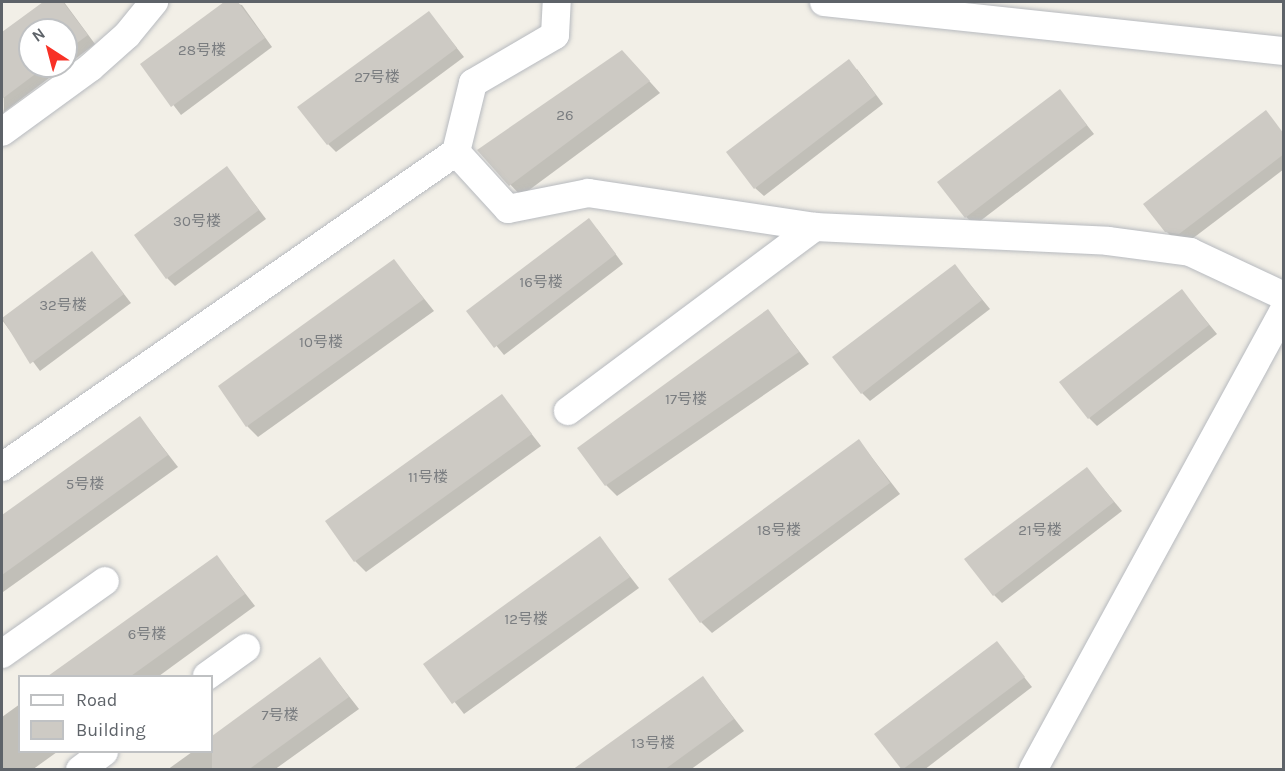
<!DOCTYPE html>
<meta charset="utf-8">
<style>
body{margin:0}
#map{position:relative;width:1285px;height:771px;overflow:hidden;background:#f2efe7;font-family:Karla,"Noto Sans SC",sans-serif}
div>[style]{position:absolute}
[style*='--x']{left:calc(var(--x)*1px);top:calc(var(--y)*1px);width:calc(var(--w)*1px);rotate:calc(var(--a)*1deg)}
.shadow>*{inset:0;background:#0003}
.building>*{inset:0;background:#cdcac4}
.roads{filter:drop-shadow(0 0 2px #b7babf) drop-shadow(0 0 2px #b7babf)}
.street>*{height:28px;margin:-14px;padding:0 14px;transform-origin:14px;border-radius:14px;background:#fff}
span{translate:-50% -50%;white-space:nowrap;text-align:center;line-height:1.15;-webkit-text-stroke:5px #fff;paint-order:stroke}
.number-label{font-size:15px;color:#7a7d80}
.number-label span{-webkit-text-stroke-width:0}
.frame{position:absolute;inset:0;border:3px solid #5e6369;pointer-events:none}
.legend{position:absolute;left:18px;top:675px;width:195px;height:78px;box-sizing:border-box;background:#fff;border:2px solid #bfc1c3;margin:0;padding:8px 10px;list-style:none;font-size:18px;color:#5e6369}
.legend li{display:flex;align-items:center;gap:12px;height:30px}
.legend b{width:30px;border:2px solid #bfc1c3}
.north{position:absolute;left:18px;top:18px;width:60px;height:60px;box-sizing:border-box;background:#fff;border:2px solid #bfc1c3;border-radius:50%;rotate:324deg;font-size:16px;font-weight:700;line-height:24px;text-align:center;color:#5e6369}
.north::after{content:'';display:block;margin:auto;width:21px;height:27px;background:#f83126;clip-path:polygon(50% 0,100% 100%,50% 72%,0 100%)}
</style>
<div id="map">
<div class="shadow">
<div style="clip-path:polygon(45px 2px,64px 2px,95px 44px,66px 66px,66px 30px,30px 30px,30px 66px,65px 66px,4px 112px,2px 34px)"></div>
<div style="clip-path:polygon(227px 2px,242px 5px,272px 47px,181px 115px,142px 64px)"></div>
<div style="clip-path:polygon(429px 13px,464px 57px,336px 152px,328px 144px)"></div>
<div style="clip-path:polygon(633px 63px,660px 93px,521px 196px,479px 151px)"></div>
<div style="clip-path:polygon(857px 69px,883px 104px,764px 196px,755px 188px)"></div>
<div style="clip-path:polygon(1060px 91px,1094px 134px,975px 225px,966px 217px)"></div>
<div style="clip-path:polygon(1284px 134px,1284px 169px,1188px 242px,1175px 240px,1166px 231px)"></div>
<div style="clip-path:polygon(227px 168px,266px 219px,175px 286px,167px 278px)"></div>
<div style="clip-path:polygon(597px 229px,623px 264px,504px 355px,468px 311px)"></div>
<div style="clip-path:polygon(92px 253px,131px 303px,40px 371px,2px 320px)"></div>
<div style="clip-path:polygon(394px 261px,434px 311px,258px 437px,247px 426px)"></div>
<div style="clip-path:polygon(955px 266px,990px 309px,870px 401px,862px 393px)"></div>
<div style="clip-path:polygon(1182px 291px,1217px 334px,1097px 426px,1089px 418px)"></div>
<div style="clip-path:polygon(768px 311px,809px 364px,617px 496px,606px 485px)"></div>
<div style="clip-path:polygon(502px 396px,541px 446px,366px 572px,355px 561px)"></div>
<div style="clip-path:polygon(140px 418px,178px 467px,3px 592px,2px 517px)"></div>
<div style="clip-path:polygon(859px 441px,900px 494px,712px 633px,701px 622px)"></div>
<div style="clip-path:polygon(1087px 469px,1122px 511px,1002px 603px,994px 595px)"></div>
<div style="clip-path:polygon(600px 538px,639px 588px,464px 714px,425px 664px)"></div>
<div style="clip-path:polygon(217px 557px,255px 606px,159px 676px,50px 676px)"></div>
<div style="clip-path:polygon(997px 643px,1032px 687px,924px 770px,904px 770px,876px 734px)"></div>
<div style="clip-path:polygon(320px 659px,359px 709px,274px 770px,167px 770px,192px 752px,212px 752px,212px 738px)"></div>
<div style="clip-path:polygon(703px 678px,744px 731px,690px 770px,574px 770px)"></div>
<div style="clip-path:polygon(20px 704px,20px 752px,57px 752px,32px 770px,2px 770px,2px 717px)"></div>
</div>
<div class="building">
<div style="clip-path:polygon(43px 2px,63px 2px,88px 35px,66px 51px,66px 30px,30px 30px,30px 66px,46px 66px,2px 99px,2px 32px)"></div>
<div style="clip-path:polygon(224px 2px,238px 2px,265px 38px,171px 107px,140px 64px)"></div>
<div style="clip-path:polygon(429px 11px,457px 48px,327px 145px,297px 107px)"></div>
<div style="clip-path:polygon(622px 50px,650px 81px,509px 186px,477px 150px)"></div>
<div style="clip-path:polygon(849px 59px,876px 95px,754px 189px,726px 152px)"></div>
<div style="clip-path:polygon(1060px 89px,1087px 125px,965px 218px,937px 182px)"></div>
<div style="clip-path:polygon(1266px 110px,1284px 134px,1284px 154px,1179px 234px,1165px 232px,1143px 204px)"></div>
<div style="clip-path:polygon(227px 166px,259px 210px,166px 279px,134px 235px)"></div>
<div style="clip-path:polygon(589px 218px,616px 254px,494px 348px,466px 311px)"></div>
<div style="clip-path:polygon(92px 251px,124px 294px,30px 364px,2px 318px)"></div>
<div style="clip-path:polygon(394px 259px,424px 299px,246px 427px,218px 386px)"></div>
<div style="clip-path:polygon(955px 264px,982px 300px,861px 394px,832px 357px)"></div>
<div style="clip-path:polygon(1182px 289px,1209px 325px,1088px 419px,1059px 382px)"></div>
<div style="clip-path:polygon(768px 309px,799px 352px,605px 486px,577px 448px)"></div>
<div style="clip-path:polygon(502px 394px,532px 434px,354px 562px,325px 521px)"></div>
<div style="clip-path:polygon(140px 416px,168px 455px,2px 575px,2px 515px)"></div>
<div style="clip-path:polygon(859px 439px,890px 483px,700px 623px,668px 579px)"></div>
<div style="clip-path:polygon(1087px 467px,1114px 502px,993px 596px,964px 559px)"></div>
<div style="clip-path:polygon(600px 536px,630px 577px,452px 704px,423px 664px)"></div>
<div style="clip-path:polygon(217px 555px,245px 594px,131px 676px,48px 676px)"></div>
<div style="clip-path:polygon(997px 641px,1025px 677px,902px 770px,874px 734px)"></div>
<div style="clip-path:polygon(320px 657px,349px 697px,248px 770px,212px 770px,212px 736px)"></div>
<div style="clip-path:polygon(703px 676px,734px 719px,664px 770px,572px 770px)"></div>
</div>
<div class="roads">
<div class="street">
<div style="--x:824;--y:2;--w:463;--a:6.1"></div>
<div style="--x:2;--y:132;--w:110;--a:-36.1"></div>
<div style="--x:91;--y:67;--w:48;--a:-41.6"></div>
<div style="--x:127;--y:35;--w:43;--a:-50.7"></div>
<div style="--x:456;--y:152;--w:77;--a:47.6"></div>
<div style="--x:508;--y:209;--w:82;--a:-11.3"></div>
<div style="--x:588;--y:193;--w:230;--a:8.5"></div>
<div style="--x:815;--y:227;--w:293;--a:2.7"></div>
<div style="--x:1108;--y:241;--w:83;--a:7.6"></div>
<div style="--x:1190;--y:252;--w:104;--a:25.1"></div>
<div style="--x:568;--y:411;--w:308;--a:-36.7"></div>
<div style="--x:2;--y:467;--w:553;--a:-34.75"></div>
<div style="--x:456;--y:152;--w:71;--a:-76.2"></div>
<div style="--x:473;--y:83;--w:95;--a:-30.3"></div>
<div style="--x:555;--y:35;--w:33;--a:-87"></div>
<div style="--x:2;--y:654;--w:126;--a:-35.3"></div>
<div style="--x:207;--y:676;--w:48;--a:-35.7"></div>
<div style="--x:80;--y:770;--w:30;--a:-37"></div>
<div style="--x:1033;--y:770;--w:524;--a:-61.38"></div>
</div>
</div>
<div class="number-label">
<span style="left:202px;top:51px">28号楼</span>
<span style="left:377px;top:78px">27号楼</span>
<span style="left:565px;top:116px">26</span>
<span style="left:197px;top:222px">30号楼</span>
<span style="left:541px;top:283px">16号楼</span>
<span style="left:63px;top:306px">32号楼</span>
<span style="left:321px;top:343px">10号楼</span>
<span style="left:686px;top:400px">17号楼</span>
<span style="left:428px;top:478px">11号楼</span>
<span style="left:85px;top:485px">5号楼</span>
<span style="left:779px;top:531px">18号楼</span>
<span style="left:1040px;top:531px">21号楼</span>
<span style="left:526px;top:620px">12号楼</span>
<span style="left:147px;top:635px">6号楼</span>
<span style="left:280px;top:716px">7号楼</span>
<span style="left:653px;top:744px">13号楼</span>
</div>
<div class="frame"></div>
<ul class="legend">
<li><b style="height:8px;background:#fff"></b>Road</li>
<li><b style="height:16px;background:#cdcac4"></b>Building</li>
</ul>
<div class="north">N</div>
</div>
